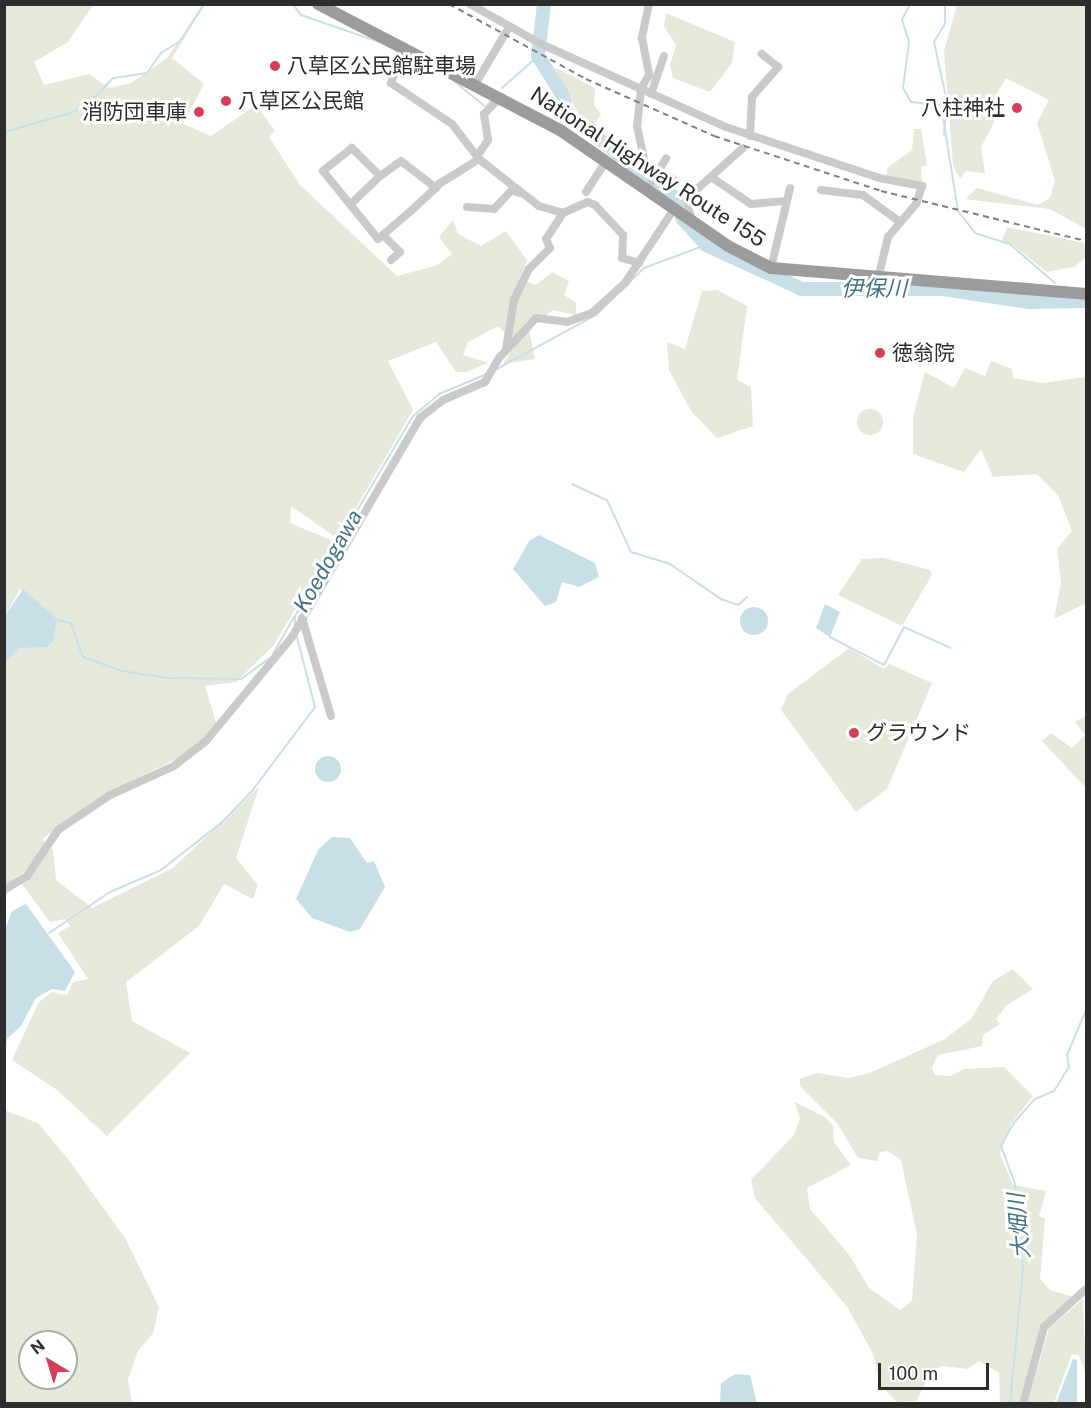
<!DOCTYPE html>
<meta charset="utf-8">
<style>
body{margin:0}
#map{position:relative;width:1091px;height:1408px;overflow:hidden;background:#fff;font-family:"Public Sans","Noto Sans JP",sans-serif}
div>[style]{position:absolute}
[style*='--x']{left:calc(var(--x)*1px);top:calc(var(--y)*1px);width:calc(var(--w)*1px);rotate:calc(var(--a)*1deg)}
.green>*{inset:0;background:#e4e9db}
.round{border-radius:50%}
.water>*{inset:0;background:#c9dfe8}
.stream>*{height:2px;margin:-1px;padding:0 1px;transform-origin:1px;border-radius:1px;background:#c9dfe8}
.river>*{height:14px;margin:-7px;padding:0 7px;transform-origin:7px;border-radius:7px;background:#c9dfe8}
.minor>*{height:8px;margin:-4px;padding:0 4px;transform-origin:4px;border-radius:4px;background:#cacaca}
.trunk>*{height:12px;margin:-6px;padding:0 6px;transform-origin:6px;border-radius:6px;background:#9c9c9c}
.rail>*{height:2px;margin-top:-1px;transform-origin:0;background:repeating-linear-gradient(90deg,#828282 0 6px,transparent 0 10.5px)}
.dots>*{width:16px;height:16px;translate:-50% -50%;box-sizing:border-box;border:3px solid #fff;border-radius:50%}
span{translate:-50% -50%;white-space:nowrap;text-align:center;line-height:1.15;-webkit-text-stroke:6px #fff;paint-order:stroke}
.poi-label{font-size:21px;color:#2d2d2d}
.left{translate:0 -50%;text-align:left}
.right{translate:-100% -50%;text-align:right}
.street-label{font-size:21px;color:#2d2d2d}
.water-label{font-size:22px;color:#437387;font-style:italic}
.frame{position:absolute;inset:0;border:6px solid #2d2d2d;pointer-events:none}
.north{position:absolute;left:18px;top:1330px;width:60px;height:60px;box-sizing:border-box;background:#fff;border:2px solid #ababab;border-radius:50%;rotate:322deg;font-size:16px;font-weight:700;line-height:24px;text-align:center;color:#2d2d2d}
.north::after{content:'';display:block;margin:auto;width:21px;height:27px;background:#d53e58;clip-path:polygon(50% 0,100% 100%,50% 72%,0 100%)}
.scale{position:absolute;left:878px;top:1363px;width:111px;height:27px;box-sizing:border-box;border:3px solid #2d2d2d;border-top:0;padding-left:8px;font-size:18px;line-height:21px;white-space:nowrap;color:#2d2d2d;-webkit-text-stroke:4px #fff;paint-order:stroke}
</style>
<div id="map">
<div class="green">
<div style="clip-path:polygon(5px 5px,93px 5px,68px 42px,34px 62px,44px 85px,89px 74px,109px 88px,131px 83px,166px 59px,205px 5px,172px 58px,204px 84px,183px 124px,211px 136px,256px 105px,275px 131px,269px 137px,300px 185px,397px 276px,438px 265px,452px 254px,439px 237px,453px 220px,458px 234px,481px 246px,506px 231px,527px 260px,520px 279px,536px 285px,552px 272px,569px 281px,564px 295px,576px 303px,576px 315px,553px 310px,529px 329px,535px 359px,503px 364px,515px 345px,498px 326px,468px 342px,463px 355px,488px 363px,466px 372px,456px 372px,436px 342px,388px 361px,413px 410px,338px 539px,291px 506px,290px 523px,336px 542px,273px 646px,236px 682px,205px 686px,217px 725px,187px 754px,118px 787px,42px 839px,53px 850px,56px 880px,92px 908px,173px 868px,259px 787px,236px 858px,258px 885px,253px 899px,224px 884px,199px 926px,126px 982px,132px 1021px,190px 1053px,107px 1136px,57px 1090px,12px 1060px,39px 1002px,52px 992px,67px 995px,73px 982px,88px 979px,58px 933px,70px 926px,65px 919px,50px 922px,21px 883px,28px 869px,5px 887px,4px 661px,19px 648px,50px 645px,57px 619px,20px 589px,5px 616px)"></div>
<div style="clip-path:polygon(957px 5px,1086px 5px,1086px 229px,1050px 209px,965px 199px,977px 188px,1038px 205px,1050px 198px,1055px 181px,1037px 123px,1049px 100px,1006px 78px,983px 116px,995px 121px,981px 147px,985px 173px,966px 171px,960px 179px,953px 166px,944px 51px)"></div>
<div style="clip-path:polygon(666px 13px,735px 42px,732px 63px,710px 92px,673px 78px,670px 65px,676px 45px,664px 26px)"></div>
<div style="clip-path:polygon(554px 67px,595px 88px,594px 105px,601px 114px,594px 125px,578px 113px)"></div>
<div style="clip-path:polygon(914px 129px,921px 129px,927px 165px,921px 167px,922px 186px,887px 180px,887px 168px,912px 150px)"></div>
<div style="clip-path:polygon(1007px 227px,1084px 243px,1086px 257px,1074px 267px,1047px 272px,1012px 244px,1001px 243px)"></div>
<div style="clip-path:polygon(717px 290px,747px 306px,737px 380px,751px 387px,753px 426px,717px 438px,691px 411px,669px 370px,667px 342px,685px 349px,702px 291px)"></div>
<div style="clip-path:polygon(991px 361px,1012px 369px,1013px 378px,1043px 383px,1086px 377px,1086px 603px,1054px 619px,1061px 583px,1057px 549px,1072px 531px,1058px 495px,1037px 474px,993px 477px,981px 449px,964px 472px,913px 454px,913px 417px,925px 372px,954px 388px,965px 368px,985px 376px)"></div>
<div class="round" style="left:857px;top:409px;width:26px;height:26px"></div>
<div style="clip-path:polygon(884px 558px,930px 570px,932px 575px,902px 626px,838px 595px,862px 559px)"></div>
<div style="clip-path:polygon(849px 648px,884px 669px,889px 664px,932px 683px,887px 789px,856px 812px,781px 710px,788px 694px)"></div>
<div style="clip-path:polygon(1086px 716px,1086px 788px,1042px 741px,1051px 733px,1072px 748px,1085px 735px,1075px 722px)"></div>
<div style="clip-path:polygon(1013px 969px,1033px 989px,1007px 1005px,996px 1019px,1000px 1024px,983px 1035px,982px 1046px,938px 1055px,932px 1067px,935px 1075px,950px 1076px,964px 1069px,1004px 1067px,1033px 1096px,1011px 1124px,1000px 1154px,1013px 1185px,1046px 1191px,1039px 1216px,1045px 1219px,1040px 1279px,1050px 1290px,1074px 1297px,1040px 1326px,1020px 1403px,1000px 1403px,999px 1373px,979px 1361px,968px 1369px,943px 1366px,930px 1371px,917px 1401px,897px 1402px,881px 1386px,873px 1354px,848px 1308px,755px 1198px,751px 1180px,794px 1135px,800px 1119px,795px 1102px,825px 1117px,833px 1126px,834px 1142px,851px 1165px,807px 1188px,810px 1209px,850px 1256px,869px 1288px,900px 1310px,912px 1301px,917px 1235px,901px 1160px,888px 1151px,880px 1152px,877px 1161px,858px 1158px,837px 1123px,800px 1086px,800px 1079px,817px 1073px,848px 1078px,870px 1073px,945px 1039px,971px 1019px,993px 981px)"></div>
<div style="clip-path:polygon(evenodd,4px 1110px,38px 1123px,68px 1159px,125px 1238px,159px 1307px,153px 1333px,138px 1351px,128px 1379px,132px 1403px,5px 1403px,4px 1110px,30px 1342px,66px 1342px,66px 1378px,30px 1378px,30px 1342px)"></div>
<div style="clip-path:polygon(1083px 1299px,1086px 1374px,1079px 1355px,1072px 1354px,1054px 1403px,1027px 1404px,1049px 1328px)"></div>
</div>
<div class="water">
<div style="clip-path:polygon(539px 535px,595px 563px,599px 577px,579px 587px,562px 582px,556px 602px,545px 606px,513px 569px,530px 540px)"></div>
<div style="clip-path:polygon(23px 589px,57px 619px,53px 641px,47px 647px,19px 648px,5px 662px,5px 616px)"></div>
<div style="clip-path:polygon(825px 604px,840px 612px,830px 637px,816px 628px)"></div>
<div class="round" style="left:740px;top:607px;width:28px;height:28px"></div>
<div class="round" style="left:315px;top:756px;width:26px;height:26px"></div>
<div style="clip-path:polygon(332px 837px,350px 838px,367px 863px,374px 861px,385px 887px,360px 929px,350px 932px,312px 918px,296px 899px,318px 850px)"></div>
<div style="clip-path:polygon(26px 904px,75px 972px,65px 991px,52px 989px,36px 998px,21px 1026px,7px 1039px,5px 1054px,5px 930px,12px 911px)"></div>
<div style="clip-path:polygon(1073px 1359px,1077px 1360px,1077px 1403px,1056px 1403px)"></div>
<div style="clip-path:polygon(735px 1374px,750px 1375px,757px 1403px,720px 1403px,721px 1383px)"></div>
</div>
<div class="stream">
<div style="--x:293;--y:4;--w:14;--a:54"></div>
<div style="--x:301;--y:15;--w:83;--a:19.1"></div>
<div style="--x:910;--y:4;--w:18;--a:117"></div>
<div style="--x:902;--y:20;--w:23;--a:72"></div>
<div style="--x:909;--y:42;--w:46;--a:97.4"></div>
<div style="--x:903;--y:88;--w:16;--a:60"></div>
<div style="--x:911;--y:102;--w:30;--a:6"></div>
<div style="--x:941;--y:105;--w:107;--a:80.9"></div>
<div style="--x:958;--y:211;--w:28;--a:52"></div>
<div style="--x:975;--y:233;--w:38;--a:18"></div>
<div style="--x:1011;--y:245;--w:58;--a:40.8"></div>
<div style="--x:455;--y:82;--w:40;--a:39"></div>
<div style="--x:486;--y:107;--w:9;--a:-54"></div>
<div style="--x:502;--y:88;--w:48;--a:-41.6"></div>
<div style="--x:4;--y:132;--w:66;--a:-15.9"></div>
<div style="--x:67;--y:114;--w:19;--a:-21"></div>
<div style="--x:85;--y:107;--w:40;--a:-46"></div>
<div style="--x:113;--y:78;--w:34;--a:-8"></div>
<div style="--x:147;--y:73;--w:24;--a:-55"></div>
<div style="--x:161;--y:53;--w:22;--a:-32"></div>
<div style="--x:180;--y:41;--w:44;--a:-57"></div>
<div style="--x:944;--y:135;--w:33;--a:-85"></div>
<div style="--x:947;--y:102;--w:61;--a:-102.2"></div>
<div style="--x:934;--y:42;--w:21;--a:-59"></div>
<div style="--x:945;--y:24;--w:19;--a:-90"></div>
<div style="--x:495;--y:370;--w:115;--a:-28.6"></div>
<div style="--x:596;--y:315;--w:67;--a:-44.4"></div>
<div style="--x:644;--y:268;--w:66;--a:-20.4"></div>
<div style="--x:572;--y:484;--w:38;--a:25"></div>
<div style="--x:607;--y:500;--w:57;--a:65.2"></div>
<div style="--x:631;--y:552;--w:41;--a:17.1"></div>
<div style="--x:670;--y:564;--w:62;--a:34.5"></div>
<div style="--x:721;--y:599;--w:18;--a:19"></div>
<div style="--x:738;--y:605;--w:12;--a:-42"></div>
<div style="--x:57;--y:620;--w:14;--a:12"></div>
<div style="--x:71;--y:623;--w:36;--a:71"></div>
<div style="--x:83;--y:657;--w:41;--a:19.7"></div>
<div style="--x:122;--y:671;--w:46;--a:8.8"></div>
<div style="--x:167;--y:678;--w:74;--a:0.8"></div>
<div style="--x:241;--y:679;--w:36;--a:-36"></div>
<div style="--x:295;--y:627;--w:11;--a:-90"></div>
<div style="--x:295;--y:616;--w:231;--a:-59.5"></div>
<div style="--x:412;--y:417;--w:35;--a:-40"></div>
<div style="--x:439;--y:394;--w:52;--a:-22.6"></div>
<div style="--x:830;--y:637;--w:61;--a:27.4"></div>
<div style="--x:884;--y:665;--w:43;--a:-62.2"></div>
<div style="--x:904;--y:627;--w:51;--a:24.1"></div>
<div style="--x:273;--y:654;--w:43;--a:-60.4"></div>
<div style="--x:49;--y:933;--w:73;--a:-33.9"></div>
<div style="--x:110;--y:892;--w:56;--a:-23.3"></div>
<div style="--x:161;--y:870;--w:76;--a:-38.1"></div>
<div style="--x:221;--y:823;--w:45;--a:-45.9"></div>
<div style="--x:252;--y:791;--w:105;--a:-53.1"></div>
<div style="--x:315;--y:707;--w:76;--a:-104.4"></div>
<div style="--x:1010;--y:1404;--w:135;--a:-84.5"></div>
<div style="--x:1023;--y:1270;--w:86;--a:-95.3"></div>
<div style="--x:1015;--y:1184;--w:40;--a:-110.2"></div>
<div style="--x:1001;--y:1146;--w:25;--a:-61"></div>
<div style="--x:1013;--y:1124;--w:33;--a:-49"></div>
<div style="--x:1035;--y:1099;--w:21;--a:-23"></div>
<div style="--x:1054;--y:1091;--w:28;--a:-58"></div>
<div style="--x:1069;--y:1067;--w:12;--a:-99"></div>
<div style="--x:1067;--y:1055;--w:49;--a:-67.1"></div>
</div>
<div class="river">
<div style="--x:544;--y:4;--w:52;--a:96.6"></div>
<div style="--x:538;--y:56;--w:47;--a:58"></div>
<div style="--x:563;--y:96;--w:18;--a:77"></div>
<div style="--x:567;--y:114;--w:142;--a:37.8"></div>
<div style="--x:682;--y:218;--w:36;--a:48"></div>
<div style="--x:706;--y:245;--w:106;--a:24.6"></div>
<div style="--x:802;--y:289;--w:141;--a:0"></div>
<div style="--x:943;--y:289;--w:87;--a:8.6"></div>
<div style="--x:1029;--y:302;--w:57;--a:-1"></div>
</div>
<div class="minor">
<div style="--x:470;--y:4;--w:81;--a:29.4"></div>
<div style="--x:541;--y:44;--w:203;--a:24.2"></div>
<div style="--x:726;--y:127;--w:161;--a:18.4"></div>
<div style="--x:879;--y:178;--w:44;--a:10.5"></div>
<div style="--x:922;--y:186;--w:19;--a:108"></div>
<div style="--x:916;--y:204;--w:43;--a:130.3"></div>
<div style="--x:888;--y:237;--w:43;--a:103.4"></div>
<div style="--x:649;--y:4;--w:35;--a:102"></div>
<div style="--x:642;--y:38;--w:38;--a:79"></div>
<div style="--x:649;--y:75;--w:16;--a:120"></div>
<div style="--x:641;--y:89;--w:37;--a:96"></div>
<div style="--x:637;--y:126;--w:38;--a:78"></div>
<div style="--x:645;--y:163;--w:32;--a:30"></div>
<div style="--x:405;--y:47;--w:39;--a:111"></div>
<div style="--x:391;--y:83;--w:73;--a:33.9"></div>
<div style="--x:452;--y:124;--w:44;--a:52.4"></div>
<div style="--x:479;--y:159;--w:76;--a:38.1"></div>
<div style="--x:539;--y:206;--w:25;--a:16"></div>
<div style="--x:563;--y:213;--w:31;--a:123"></div>
<div style="--x:546;--y:239;--w:10;--a:66"></div>
<div style="--x:550;--y:248;--w:30;--a:135"></div>
<div style="--x:529;--y:269;--w:34;--a:116"></div>
<div style="--x:514;--y:300;--w:50;--a:99.3"></div>
<div style="--x:476;--y:83;--w:65;--a:-59.5"></div>
<div style="--x:651;--y:94;--w:40;--a:-71.1"></div>
<div style="--x:750;--y:136;--w:39;--a:-87"></div>
<div style="--x:752;--y:97;--w:40;--a:-49"></div>
<div style="--x:778;--y:67;--w:21;--a:-141"></div>
<div style="--x:478;--y:155;--w:18;--a:-56"></div>
<div style="--x:488;--y:140;--w:26;--a:-99"></div>
<div style="--x:484;--y:114;--w:24;--a:-45"></div>
<div style="--x:711;--y:177;--w:48;--a:34"></div>
<div style="--x:751;--y:204;--w:36;--a:-5"></div>
<div style="--x:436;--y:188;--w:44;--a:-142.4"></div>
<div style="--x:401;--y:161;--w:26;--a:144"></div>
<div style="--x:380;--y:176;--w:40;--a:-135"></div>
<div style="--x:352;--y:148;--w:37;--a:142"></div>
<div style="--x:323;--y:171;--w:87;--a:51"></div>
<div style="--x:378;--y:239;--w:45;--a:-40.5"></div>
<div style="--x:412;--y:210;--w:33;--a:-43"></div>
<div style="--x:436;--y:188;--w:5;--a:-53"></div>
<div style="--x:439;--y:184;--w:47;--a:-32"></div>
<div style="--x:647;--y:189;--w:36;--a:-58"></div>
<div style="--x:821;--y:190;--w:42;--a:6.8"></div>
<div style="--x:863;--y:195;--w:46;--a:36.1"></div>
<div style="--x:586;--y:192;--w:37;--a:-57"></div>
<div style="--x:352;--y:203;--w:39;--a:-44"></div>
<div style="--x:467;--y:207;--w:27;--a:4"></div>
<div style="--x:494;--y:209;--w:26;--a:-47"></div>
<div style="--x:512;--y:190;--w:9;--a:21"></div>
<div style="--x:563;--y:213;--w:27;--a:-24"></div>
<div style="--x:588;--y:202;--w:8;--a:23"></div>
<div style="--x:595;--y:205;--w:41;--a:47"></div>
<div style="--x:623;--y:235;--w:23;--a:92"></div>
<div style="--x:622;--y:258;--w:18;--a:16"></div>
<div style="--x:692;--y:221;--w:23;--a:-105"></div>
<div style="--x:686;--y:199;--w:76;--a:-41.8"></div>
<div style="--x:383;--y:235;--w:24;--a:45"></div>
<div style="--x:400;--y:252;--w:12;--a:138"></div>
<div style="--x:771;--y:268;--w:82;--a:-76.6"></div>
<div style="--x:302;--y:618;--w:102;--a:73.5"></div>
<div style="--x:4;--y:890;--w:27;--a:-31"></div>
<div style="--x:27;--y:876;--w:55;--a:-56"></div>
<div style="--x:58;--y:830;--w:63;--a:-33.9"></div>
<div style="--x:110;--y:795;--w:70;--a:-24.4"></div>
<div style="--x:174;--y:766;--w:41;--a:-38"></div>
<div style="--x:206;--y:741;--w:135;--a:-50.4"></div>
<div style="--x:292;--y:637;--w:254;--a:-59.7"></div>
<div style="--x:420;--y:418;--w:29;--a:-38"></div>
<div style="--x:443;--y:400;--w:46;--a:-23.2"></div>
<div style="--x:485;--y:382;--w:28;--a:-60"></div>
<div style="--x:499;--y:358;--w:54;--a:-47.2"></div>
<div style="--x:536;--y:318;--w:31;--a:7"></div>
<div style="--x:567;--y:322;--w:27;--a:-20"></div>
<div style="--x:592;--y:313;--w:45;--a:-42.3"></div>
<div style="--x:625;--y:283;--w:89;--a:-56.5"></div>
<div style="--x:1023;--y:1404;--w:80;--a:-74.7"></div>
<div style="--x:1044;--y:1327;--w:57;--a:-42.1"></div>
</div>
<div class="trunk">
<div style="--x:318;--y:4;--w:273;--a:27.5"></div>
<div style="--x:560;--y:130;--w:204;--a:34.6"></div>
<div style="--x:728;--y:246;--w:48;--a:27.1"></div>
<div style="--x:771;--y:268;--w:316;--a:4.7"></div>
</div>
<div class="rail">
<div style="--x:449;--y:4;--w:156;--a:28.7"></div>
<div style="--x:586;--y:79;--w:140;--a:24"></div>
<div style="--x:714;--y:136;--w:176;--a:18.2"></div>
<div style="--x:881;--y:191;--w:211;--a:13.7"></div>
</div>
<div class="dots">
<div style="left:275px;top:66px;background:#d53e58"></div>
<div style="left:226px;top:101px;background:#d53e58"></div>
<div style="left:1017px;top:108px;background:#d53e58"></div>
<div style="left:199px;top:112px;background:#d53e58"></div>
<div style="left:880px;top:353px;background:#d53e58"></div>
<div style="left:854px;top:733px;background:#d53e58"></div>
</div>
<div class="poi-label">
<span class="left" style="left:287px;top:66px">八草区公民館駐車場</span>
<span class="left" style="left:238px;top:101px">八草区公民館</span>
<span class="right" style="left:1005px;top:108px">八柱神社</span>
<span class="right" style="left:187px;top:112px">消防団車庫</span>
<span class="left" style="left:892px;top:353px">徳翁院</span>
<span class="left" style="left:866px;top:733px">グラウンド</span>
</div>
<div class="street-label">
<span style="left:648px;top:167px;rotate:33deg">National Highway Route 155</span>
</div>
<div class="water-label">
<span style="left:874px;top:289px">伊保川</span>
<span style="left:328px;top:561px;rotate:-60deg">Koedogawa</span>
<span style="left:1019px;top:1226px;rotate:-95deg">大畑川</span>
</div>
<div class="frame"></div>
<div class="north">N</div>
<div class="scale">100 m</div>
</div>
